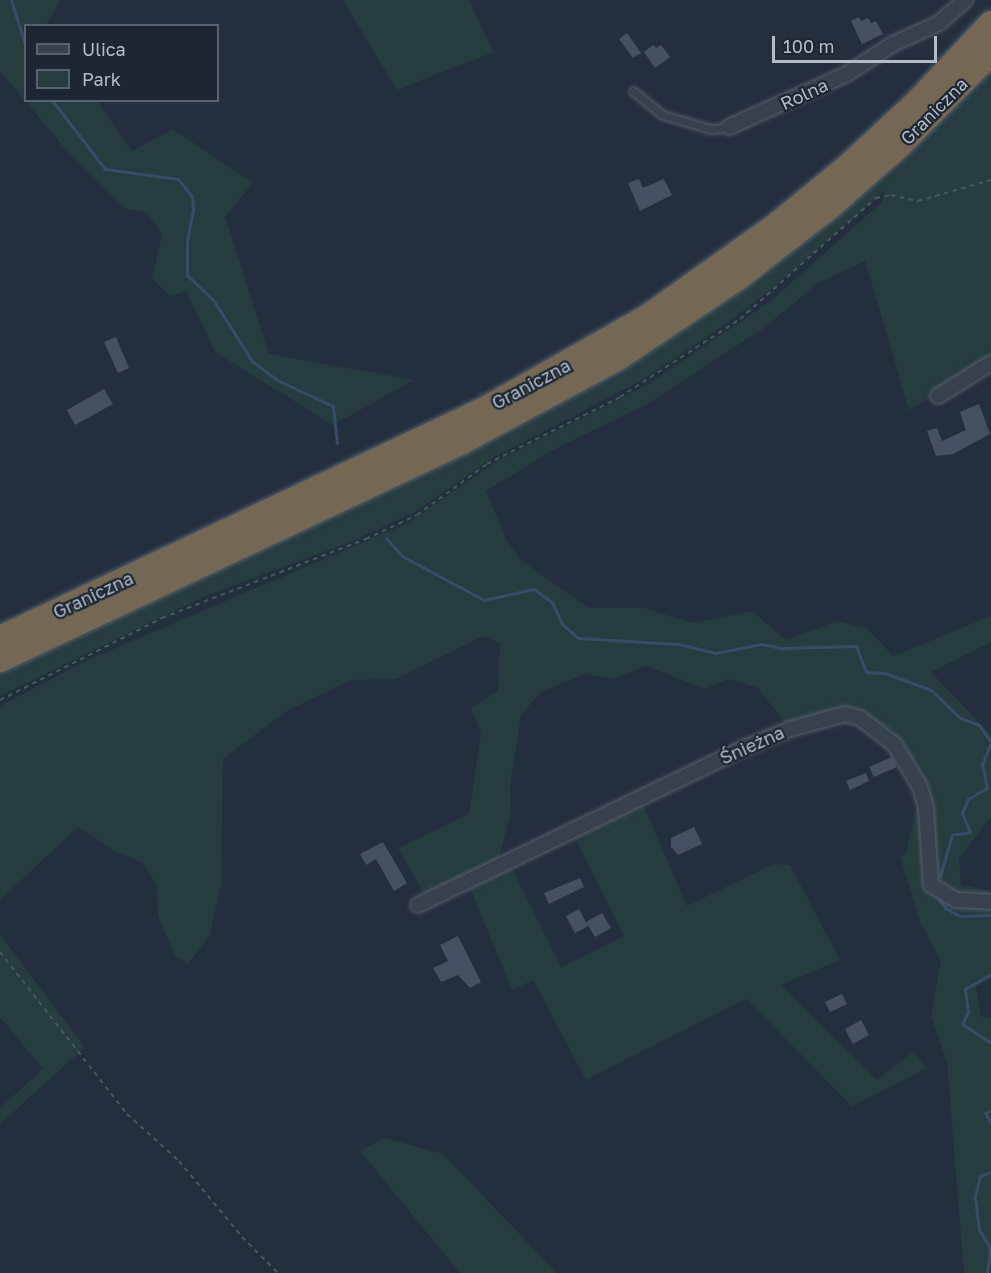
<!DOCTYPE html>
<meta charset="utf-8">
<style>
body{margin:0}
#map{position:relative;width:991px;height:1273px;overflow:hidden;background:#242f3e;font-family:"Golos Text",sans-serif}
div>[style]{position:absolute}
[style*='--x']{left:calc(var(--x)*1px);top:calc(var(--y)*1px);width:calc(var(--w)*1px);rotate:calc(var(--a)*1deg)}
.green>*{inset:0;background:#263c3f}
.stream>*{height:3px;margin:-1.5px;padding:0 1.5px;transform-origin:1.5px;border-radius:1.5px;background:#394c67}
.building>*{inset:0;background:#455162}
.path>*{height:2px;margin-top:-1px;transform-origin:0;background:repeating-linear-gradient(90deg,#44595c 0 4.5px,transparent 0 9px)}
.roads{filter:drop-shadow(0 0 2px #565f6c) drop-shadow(0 0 2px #565f6c)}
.lane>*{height:7px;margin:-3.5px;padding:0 3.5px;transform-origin:3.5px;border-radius:3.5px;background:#38414e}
.street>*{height:14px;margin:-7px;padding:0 7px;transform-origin:7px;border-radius:7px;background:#38414e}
.highway>*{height:24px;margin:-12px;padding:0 12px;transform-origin:12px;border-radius:12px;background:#746855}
span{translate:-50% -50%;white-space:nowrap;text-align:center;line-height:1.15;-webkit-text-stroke:4.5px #1d2633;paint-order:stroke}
.street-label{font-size:18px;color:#b4bcc9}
.legend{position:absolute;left:24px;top:24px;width:195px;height:78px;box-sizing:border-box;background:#1d2633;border:2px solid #59626f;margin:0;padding:8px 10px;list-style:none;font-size:18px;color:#b4bcc9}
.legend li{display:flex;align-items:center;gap:12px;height:30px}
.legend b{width:30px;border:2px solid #59626f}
.scale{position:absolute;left:772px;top:36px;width:165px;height:27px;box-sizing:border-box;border:3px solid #b4bcc9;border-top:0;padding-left:8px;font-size:18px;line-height:21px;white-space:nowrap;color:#b4bcc9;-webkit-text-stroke:4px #1d2633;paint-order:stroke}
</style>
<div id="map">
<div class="green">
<div style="clip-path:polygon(0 0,61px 0,46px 25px,26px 26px,26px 100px,97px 101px,132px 151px,173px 129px,253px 183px,225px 217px,269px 354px,414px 380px,333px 425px,215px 352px,186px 291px,170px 296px,152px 279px,162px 235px,147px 213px,125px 208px,63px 146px,0 71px)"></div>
<div style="clip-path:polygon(343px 0,469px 0,494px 52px,397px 90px)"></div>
<div style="clip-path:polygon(991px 65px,991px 363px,909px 410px,865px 261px,817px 284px,765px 327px,649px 403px,549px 452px,486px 491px,506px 539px,522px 561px,589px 608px,644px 608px,692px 623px,752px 611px,786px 640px,837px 621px,867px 628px,893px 656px,991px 616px,991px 642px,931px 672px,991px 735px,991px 817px,959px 858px,961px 885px,991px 891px,991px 978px,976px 986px,981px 1016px,991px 1018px,991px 1273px,964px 1273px,947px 1063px,931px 1015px,941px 962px,921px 924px,900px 856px,906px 854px,923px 777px,904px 748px,853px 708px,785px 723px,758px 688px,729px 679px,705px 689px,646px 666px,613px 679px,586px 674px,541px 692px,521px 715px,510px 786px,511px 813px,498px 861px,425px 895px,398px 848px,469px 814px,481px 734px,471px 709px,498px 690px,500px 643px,483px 636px,396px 679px,351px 680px,285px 712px,223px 759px,221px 883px,210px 935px,188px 965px,175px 955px,158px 916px,156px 884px,142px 862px,115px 851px,78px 827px,0 900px,0 706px,88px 660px,408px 523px,494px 463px,649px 384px,772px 300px,882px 202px,884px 191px,772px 289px,720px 328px,646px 378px,494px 457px,415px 512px,348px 543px,203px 597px,0 696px,0 675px,500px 435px,659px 345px,783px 259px,860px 197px)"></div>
<div style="clip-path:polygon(642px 802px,687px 906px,773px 864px,790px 865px,840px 960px,781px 985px,877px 1080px,913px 1052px,927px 1068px,852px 1106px,746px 999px,586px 1080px,533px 980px,512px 990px,470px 888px,510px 865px,561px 967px,624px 936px,575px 837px)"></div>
<div style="clip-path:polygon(0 934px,85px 1047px,0 1124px,0 1108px,43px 1069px,0 1017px)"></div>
<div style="clip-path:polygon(385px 1138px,443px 1154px,557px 1273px,460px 1273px,360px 1151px)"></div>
</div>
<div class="stream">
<div style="--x:11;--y:0;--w:49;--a:72.3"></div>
<div style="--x:52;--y:100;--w:87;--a:52.5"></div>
<div style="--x:105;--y:169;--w:74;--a:7.8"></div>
<div style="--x:178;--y:179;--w:22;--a:51"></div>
<div style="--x:192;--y:196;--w:14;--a:86"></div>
<div style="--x:193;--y:210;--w:32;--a:101"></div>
<div style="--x:187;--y:241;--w:34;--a:90"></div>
<div style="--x:187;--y:275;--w:37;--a:44"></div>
<div style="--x:214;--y:301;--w:71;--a:57.7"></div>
<div style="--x:252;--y:361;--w:31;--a:37"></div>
<div style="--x:277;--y:380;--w:62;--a:24.9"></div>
<div style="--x:333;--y:406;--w:37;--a:84"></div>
<div style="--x:386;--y:538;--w:24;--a:48"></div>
<div style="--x:402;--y:556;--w:93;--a:28.2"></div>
<div style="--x:484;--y:600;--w:51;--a:-12.4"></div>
<div style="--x:534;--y:589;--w:22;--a:36"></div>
<div style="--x:552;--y:602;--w:24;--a:66"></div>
<div style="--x:562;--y:624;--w:21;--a:41"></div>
<div style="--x:578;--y:638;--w:101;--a:3.4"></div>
<div style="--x:679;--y:644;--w:38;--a:14"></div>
<div style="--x:716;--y:653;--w:46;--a:-11.3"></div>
<div style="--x:761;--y:644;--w:20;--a:11"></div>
<div style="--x:781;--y:648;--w:75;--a:-1.5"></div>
<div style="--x:856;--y:646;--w:28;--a:69"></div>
<div style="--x:866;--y:672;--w:19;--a:3"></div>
<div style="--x:885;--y:673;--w:49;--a:20.3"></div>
<div style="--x:931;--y:690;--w:40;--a:44"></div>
<div style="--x:960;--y:718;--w:20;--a:20"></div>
<div style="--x:979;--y:725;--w:21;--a:55"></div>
<div style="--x:991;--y:742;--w:24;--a:112"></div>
<div style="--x:982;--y:764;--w:25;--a:78"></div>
<div style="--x:987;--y:788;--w:22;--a:150"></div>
<div style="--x:968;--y:799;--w:15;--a:113"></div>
<div style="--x:962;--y:813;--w:21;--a:67"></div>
<div style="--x:970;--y:832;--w:18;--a:171"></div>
<div style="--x:952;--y:835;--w:43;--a:106.3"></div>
<div style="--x:937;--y:896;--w:14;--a:56"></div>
<div style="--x:945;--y:908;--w:17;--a:28"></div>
<div style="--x:960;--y:916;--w:31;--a:-2"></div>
<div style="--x:991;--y:974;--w:30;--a:150"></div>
<div style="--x:965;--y:989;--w:23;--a:83"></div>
<div style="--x:968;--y:1012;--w:13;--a:117"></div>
<div style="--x:962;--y:1024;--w:35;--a:33"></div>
<div style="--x:991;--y:1111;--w:6;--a:162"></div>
<div style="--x:985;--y:1113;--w:12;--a:59"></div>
<div style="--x:987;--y:1273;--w:25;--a:-83"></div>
<div style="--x:990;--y:1248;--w:21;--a:-121"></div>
<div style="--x:979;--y:1230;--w:34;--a:-97"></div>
<div style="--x:975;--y:1196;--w:21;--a:-76"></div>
<div style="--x:980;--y:1176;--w:12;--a:-20"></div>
</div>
<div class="building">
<div style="clip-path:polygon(859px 17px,861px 21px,868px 18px,871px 23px,876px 21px,883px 34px,862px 44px,851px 21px)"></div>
<div style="clip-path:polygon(627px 33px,641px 53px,633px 58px,619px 39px)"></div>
<div style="clip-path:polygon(653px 45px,656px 48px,661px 45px,670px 57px,655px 68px,644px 52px)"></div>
<div style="clip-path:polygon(639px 179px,643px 188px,664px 179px,672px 195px,640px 211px,628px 183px)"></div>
<div style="clip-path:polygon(116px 337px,129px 368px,118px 373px,104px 342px)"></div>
<div style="clip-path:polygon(104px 389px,113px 404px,75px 425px,67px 410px)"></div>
<div style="clip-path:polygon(979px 404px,990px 434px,953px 454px,936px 456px,927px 431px,937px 428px,942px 441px,966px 430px,960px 412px)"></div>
<div style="clip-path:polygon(892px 757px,897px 767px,874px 777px,869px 767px)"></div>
<div style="clip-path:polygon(866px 773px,869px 781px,850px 790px,846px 781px)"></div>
<div style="clip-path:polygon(694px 827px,702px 844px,678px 855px,671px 847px,671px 838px)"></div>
<div style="clip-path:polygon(383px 842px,407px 883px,394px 891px,376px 859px,366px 865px,360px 854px)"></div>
<div style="clip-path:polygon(580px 878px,584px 887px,549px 904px,544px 893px)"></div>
<div style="clip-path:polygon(579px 909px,588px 926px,575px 933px,566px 916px)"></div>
<div style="clip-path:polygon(602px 913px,611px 928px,595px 937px,586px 922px)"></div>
<div style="clip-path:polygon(458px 936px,481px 982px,470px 988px,458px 975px,441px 982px,433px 968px,448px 961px,440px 945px)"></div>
<div style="clip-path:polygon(842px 994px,847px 1004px,830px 1012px,825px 1002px)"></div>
<div style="clip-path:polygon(861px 1020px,869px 1035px,853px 1044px,845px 1029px)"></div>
</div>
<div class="path">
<div style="--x:0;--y:700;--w:182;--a:-26.8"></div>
<div style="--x:162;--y:618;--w:219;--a:-21.2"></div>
<div style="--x:366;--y:539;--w:56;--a:-25.2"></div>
<div style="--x:417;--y:515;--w:87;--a:-36.1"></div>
<div style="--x:487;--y:464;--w:149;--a:-26.7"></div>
<div style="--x:620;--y:397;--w:143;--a:-33"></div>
<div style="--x:740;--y:319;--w:182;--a:-41.7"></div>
<div style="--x:876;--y:198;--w:15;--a:-11"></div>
<div style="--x:891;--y:195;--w:28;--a:13"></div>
<div style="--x:918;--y:201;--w:76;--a:-16"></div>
<div style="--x:0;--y:952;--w:206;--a:51.9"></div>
<div style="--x:127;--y:1114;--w:70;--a:42.1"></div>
<div style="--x:179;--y:1161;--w:99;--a:50.3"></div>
<div style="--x:242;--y:1237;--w:51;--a:45"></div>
</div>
<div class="roads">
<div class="lane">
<div style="--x:633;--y:91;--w:38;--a:39"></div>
<div style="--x:663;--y:115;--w:50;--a:16.3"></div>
<div style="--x:711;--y:129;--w:18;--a:-6"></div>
</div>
<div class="street">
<div style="--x:729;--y:127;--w:129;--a:-24.2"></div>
<div style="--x:847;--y:74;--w:55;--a:-33.1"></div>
<div style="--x:893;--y:44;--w:51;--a:-24.5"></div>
<div style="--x:939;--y:23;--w:35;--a:-41"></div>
<div style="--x:938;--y:396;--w:62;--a:-31.9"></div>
<div style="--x:418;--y:905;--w:365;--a:-25.7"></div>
<div style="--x:747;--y:747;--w:47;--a:-22.7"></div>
<div style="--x:790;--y:729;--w:57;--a:-15.3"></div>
<div style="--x:845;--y:714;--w:16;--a:15"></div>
<div style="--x:860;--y:718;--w:44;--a:37.6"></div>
<div style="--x:895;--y:745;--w:49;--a:59.2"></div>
<div style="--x:920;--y:787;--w:22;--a:74"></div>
<div style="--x:926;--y:808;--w:77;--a:86.3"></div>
<div style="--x:931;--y:885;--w:29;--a:31"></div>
<div style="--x:956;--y:900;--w:35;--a:3"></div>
</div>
<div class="highway">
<div style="--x:0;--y:638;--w:536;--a:-25.28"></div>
<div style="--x:485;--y:409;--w:186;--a:-29.6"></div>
<div style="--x:647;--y:317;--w:157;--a:-35.4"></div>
<div style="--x:775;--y:226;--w:93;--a:-39.3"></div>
<div style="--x:847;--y:167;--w:98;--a:-42.9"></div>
<div style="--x:919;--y:100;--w:105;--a:-46.9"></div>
<div style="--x:0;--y:660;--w:511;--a:-25.26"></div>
<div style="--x:462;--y:442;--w:177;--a:-28.3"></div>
<div style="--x:618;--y:358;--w:144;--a:-33.7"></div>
<div style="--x:738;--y:278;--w:119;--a:-37.8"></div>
<div style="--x:832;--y:205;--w:91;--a:-41.4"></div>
<div style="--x:900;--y:145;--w:129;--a:-45.3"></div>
</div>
</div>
<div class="street-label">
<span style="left:804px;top:94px;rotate:-25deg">Rolna</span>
<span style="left:934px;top:111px;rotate:-45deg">Graniczna</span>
<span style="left:531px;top:384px;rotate:-28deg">Graniczna</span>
<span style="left:93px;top:595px;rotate:-25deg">Graniczna</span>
<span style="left:752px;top:745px;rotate:-24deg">Śnieżna</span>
</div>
<ul class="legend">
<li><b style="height:8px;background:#38414e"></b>Ulica</li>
<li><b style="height:16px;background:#263c3f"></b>Park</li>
</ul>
<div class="scale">100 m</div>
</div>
